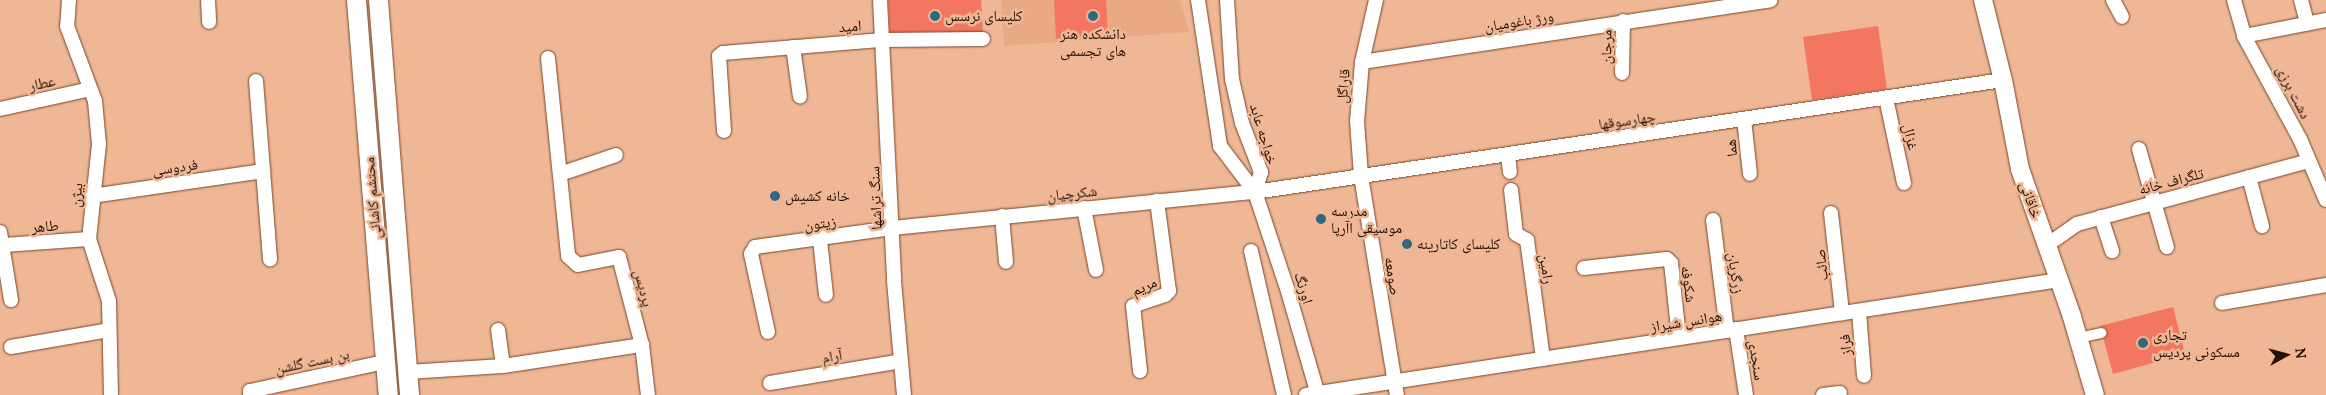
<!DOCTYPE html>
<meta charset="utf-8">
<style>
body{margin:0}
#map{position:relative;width:2326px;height:395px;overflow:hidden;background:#efb796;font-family:Lora,"Noto Naskh Arabic",serif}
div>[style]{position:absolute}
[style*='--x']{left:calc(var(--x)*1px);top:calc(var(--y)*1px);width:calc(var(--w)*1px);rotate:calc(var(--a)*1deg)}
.built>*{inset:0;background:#e8a984}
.building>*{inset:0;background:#f37660}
.roads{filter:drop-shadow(0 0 1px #774728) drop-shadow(0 0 1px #774728)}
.pedestrian>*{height:10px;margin:-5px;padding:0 5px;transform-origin:5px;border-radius:5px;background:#fff}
.minor>*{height:14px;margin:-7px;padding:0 7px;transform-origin:7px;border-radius:7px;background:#fff}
.tertiary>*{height:18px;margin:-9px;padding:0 9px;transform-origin:9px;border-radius:9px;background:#fff}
.secondary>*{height:19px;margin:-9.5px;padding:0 9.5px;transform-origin:9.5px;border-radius:9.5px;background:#fff}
.dots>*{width:14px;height:14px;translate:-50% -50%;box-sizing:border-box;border:2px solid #efb796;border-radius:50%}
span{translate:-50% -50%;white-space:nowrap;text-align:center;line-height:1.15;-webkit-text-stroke:5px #efb796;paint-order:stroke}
.poi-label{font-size:15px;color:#251105}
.left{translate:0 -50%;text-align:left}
.street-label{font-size:15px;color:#251105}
.north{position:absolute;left:2261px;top:330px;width:50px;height:50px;-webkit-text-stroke:4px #efb796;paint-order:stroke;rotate:83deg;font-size:14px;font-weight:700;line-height:20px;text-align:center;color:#251105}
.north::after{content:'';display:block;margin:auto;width:18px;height:22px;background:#251105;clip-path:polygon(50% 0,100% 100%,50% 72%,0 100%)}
</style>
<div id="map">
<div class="built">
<div style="clip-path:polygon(1001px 0,1180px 0,1189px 32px,1004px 46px)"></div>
</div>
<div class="building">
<div style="clip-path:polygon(888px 0,981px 0,983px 32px,890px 36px)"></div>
<div style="clip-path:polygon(1054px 0,1106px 0,1108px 36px,1056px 39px)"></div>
<div style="clip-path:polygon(1878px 26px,1887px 89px,1812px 100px,1803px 37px)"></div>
<div style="clip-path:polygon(2173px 307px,2185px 354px,2113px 374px,2100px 326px)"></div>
</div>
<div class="roads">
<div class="pedestrian">
<div style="--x:2078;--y:338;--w:24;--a:-12"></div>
</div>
<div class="minor">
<div style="--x:69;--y:0;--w:26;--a:94"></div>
<div style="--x:67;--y:26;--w:80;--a:69.5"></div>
<div style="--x:95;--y:101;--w:43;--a:84.7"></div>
<div style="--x:99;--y:144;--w:96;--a:96"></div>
<div style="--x:89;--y:239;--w:65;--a:72.1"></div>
<div style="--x:109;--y:301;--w:94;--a:88.8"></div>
<div style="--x:208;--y:0;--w:22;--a:87"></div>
<div style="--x:880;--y:0;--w:281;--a:87.1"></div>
<div style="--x:894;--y:281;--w:114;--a:85"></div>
<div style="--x:1198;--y:0;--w:148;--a:81.4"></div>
<div style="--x:1220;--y:146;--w:58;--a:52.7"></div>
<div style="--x:1255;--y:192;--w:101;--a:71.6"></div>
<div style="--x:1287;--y:288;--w:111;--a:73.8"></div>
<div style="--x:1227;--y:0;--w:79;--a:86.4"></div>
<div style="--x:1232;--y:79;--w:45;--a:77.2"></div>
<div style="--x:1242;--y:123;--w:53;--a:68.8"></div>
<div style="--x:1261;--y:172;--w:21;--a:107"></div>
<div style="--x:1376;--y:0;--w:64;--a:102.7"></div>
<div style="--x:1362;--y:62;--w:59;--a:94.8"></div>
<div style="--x:1357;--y:121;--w:55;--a:85.8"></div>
<div style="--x:1361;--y:176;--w:222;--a:80.7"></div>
<div style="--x:2113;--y:0;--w:19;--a:62"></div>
<div style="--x:2234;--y:0;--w:37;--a:74"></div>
<div style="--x:2244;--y:36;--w:117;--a:61.5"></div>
<div style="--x:2300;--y:139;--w:66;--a:66.9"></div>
<div style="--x:2301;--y:0;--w:24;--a:75"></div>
<div style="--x:2244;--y:36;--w:84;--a:-11"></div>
<div style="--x:793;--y:47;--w:50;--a:82"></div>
<div style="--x:548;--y:58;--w:199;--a:84.2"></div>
<div style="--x:568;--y:256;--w:13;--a:42"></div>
<div style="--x:578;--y:265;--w:42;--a:-11"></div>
<div style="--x:619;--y:257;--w:91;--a:75.4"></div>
<div style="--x:642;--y:345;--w:50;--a:83.2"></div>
<div style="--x:1362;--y:62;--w:413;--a:-8.6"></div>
<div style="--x:1622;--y:73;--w:52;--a:-88.9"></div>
<div style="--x:256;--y:81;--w:179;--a:85.5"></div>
<div style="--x:1886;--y:98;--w:87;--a:78"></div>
<div style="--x:0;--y:109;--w:92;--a:-12.5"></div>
<div style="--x:1744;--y:119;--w:55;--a:83.8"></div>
<div style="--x:724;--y:131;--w:75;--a:-93.8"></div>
<div style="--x:719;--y:56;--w:5;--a:-37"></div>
<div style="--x:723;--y:53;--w:160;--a:-4.7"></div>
<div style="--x:882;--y:40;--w:101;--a:-0.6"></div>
<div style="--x:2139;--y:149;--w:102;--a:74.1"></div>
<div style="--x:1508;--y:154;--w:18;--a:84"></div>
<div style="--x:560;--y:174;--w:59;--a:-18.7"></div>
<div style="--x:2249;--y:177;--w:51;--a:75.1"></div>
<div style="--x:1511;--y:190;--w:44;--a:83.5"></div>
<div style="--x:1516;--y:234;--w:13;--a:29"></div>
<div style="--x:1527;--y:240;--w:120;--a:82.3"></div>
<div style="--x:92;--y:196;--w:173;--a:-8.3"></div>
<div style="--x:1084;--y:208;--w:63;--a:79"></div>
<div style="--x:1831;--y:213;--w:101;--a:83.7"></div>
<div style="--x:1002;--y:216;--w:46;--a:85"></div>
<div style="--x:2101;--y:217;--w:36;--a:72"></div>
<div style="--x:1713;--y:220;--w:112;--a:82.8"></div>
<div style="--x:0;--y:232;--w:69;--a:80.8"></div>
<div style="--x:820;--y:240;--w:55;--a:83.8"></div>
<div style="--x:4;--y:245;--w:85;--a:-4"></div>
<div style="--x:2047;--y:245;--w:37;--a:-35"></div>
<div style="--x:2077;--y:224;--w:240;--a:-15.2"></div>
<div style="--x:1251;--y:251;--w:148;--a:77.1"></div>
<div style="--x:1584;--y:268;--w:83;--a:-6.2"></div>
<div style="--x:1667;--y:259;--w:6;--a:45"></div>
<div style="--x:1671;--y:263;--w:75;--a:83.9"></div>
<div style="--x:2222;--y:303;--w:106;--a:-9.8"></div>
<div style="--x:1859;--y:311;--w:65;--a:85.6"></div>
<div style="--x:1736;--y:329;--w:67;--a:81.4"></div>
<div style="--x:498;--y:330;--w:36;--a:82"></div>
<div style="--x:768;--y:332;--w:80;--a:-102.3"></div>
<div style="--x:751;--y:254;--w:8;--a:-60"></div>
<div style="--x:755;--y:247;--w:138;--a:-7.9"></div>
<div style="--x:892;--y:228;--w:365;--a:-5.7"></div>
<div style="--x:1255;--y:192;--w:756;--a:-8.52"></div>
<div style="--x:11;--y:347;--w:99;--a:-9.8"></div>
<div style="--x:1140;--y:371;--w:65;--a:-96.1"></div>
<div style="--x:1133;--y:306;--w:34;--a:-19"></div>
<div style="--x:1165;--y:295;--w:6;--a:-45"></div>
<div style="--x:1169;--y:291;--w:91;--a:-97.6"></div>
<div style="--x:407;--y:372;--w:96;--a:-3.6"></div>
<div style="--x:503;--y:366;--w:141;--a:-8.6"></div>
<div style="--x:770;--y:383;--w:133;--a:-9.5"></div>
<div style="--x:250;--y:395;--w:4;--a:-90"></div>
<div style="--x:250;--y:391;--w:137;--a:-12.2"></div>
<div style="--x:1306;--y:395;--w:762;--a:-8.68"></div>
<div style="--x:1823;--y:395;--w:17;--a:-7"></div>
</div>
<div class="tertiary">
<div style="--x:1983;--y:0;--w:82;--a:76"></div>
<div style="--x:2003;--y:80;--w:91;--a:79.2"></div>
<div style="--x:2020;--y:169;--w:157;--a:70.6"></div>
<div style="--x:2072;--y:317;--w:81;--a:73.6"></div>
</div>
<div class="secondary">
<div style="--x:356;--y:0;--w:396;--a:85.4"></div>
<div style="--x:378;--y:0;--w:396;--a:85.5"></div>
</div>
</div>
<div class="dots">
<div style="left:935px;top:16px;background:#306781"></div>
<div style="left:1093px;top:16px;background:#306781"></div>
<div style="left:775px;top:196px;background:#306781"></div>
<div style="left:1321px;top:219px;background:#306781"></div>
<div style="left:1407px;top:244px;background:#306781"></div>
<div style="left:2143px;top:343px;background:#306781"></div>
</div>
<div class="poi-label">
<span class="left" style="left:945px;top:16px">کلیسای نرسس</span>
<span style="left:1093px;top:42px">دانشکده هنر<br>های تجسمی</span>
<span class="left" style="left:785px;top:196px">خانه کشیش</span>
<span class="left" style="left:1331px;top:219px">مدرسه<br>موسیقی اآرپا</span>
<span class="left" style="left:1417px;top:244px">کلیسای کاتارینه</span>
<span class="left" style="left:2153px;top:343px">تجاری<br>مسکونی پردیس</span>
</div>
<div class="street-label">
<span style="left:1519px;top:21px;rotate:-9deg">ورژ باغومیان</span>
<span style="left:850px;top:26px;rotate:-4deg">امید</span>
<span style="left:1606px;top:47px;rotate:-89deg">مرجان</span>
<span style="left:42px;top:83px;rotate:-12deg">عطار</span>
<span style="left:1343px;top:86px;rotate:-85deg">قاراگل</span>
<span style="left:2294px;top:92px;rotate:63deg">دشت برزی</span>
<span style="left:1627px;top:120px;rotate:-8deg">چهارسوقها</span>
<span style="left:1264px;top:134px;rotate:73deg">خواجه عابد</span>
<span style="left:1911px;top:137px;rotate:78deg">غزال</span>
<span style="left:1731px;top:148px;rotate:-96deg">هما</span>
<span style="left:175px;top:167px;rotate:-8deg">فردوسی</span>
<span style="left:2171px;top:181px;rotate:-15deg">تلگراف خانه</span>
<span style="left:1072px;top:193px;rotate:-6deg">شکرچیان</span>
<span style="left:76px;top:195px;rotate:-84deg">بیژن</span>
<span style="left:372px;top:198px;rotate:-95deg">محتشم کاشانی</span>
<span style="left:875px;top:198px;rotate:-92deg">سنگ تراشها</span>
<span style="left:2031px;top:200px;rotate:71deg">خاقانی</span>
<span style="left:820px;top:223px;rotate:-8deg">زیتون</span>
<span style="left:45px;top:226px;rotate:-4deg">طاهر</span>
<span style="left:1821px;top:265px;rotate:-96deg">صائب</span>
<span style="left:1547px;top:269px;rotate:82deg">رامین</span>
<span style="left:1736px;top:273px;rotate:82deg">زرگریان</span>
<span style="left:1393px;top:276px;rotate:81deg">صومعه</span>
<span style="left:1689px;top:284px;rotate:82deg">شکوفه</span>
<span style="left:1144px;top:286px;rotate:-24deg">مریم</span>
<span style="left:644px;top:288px;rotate:76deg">پردیس</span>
<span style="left:1304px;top:288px;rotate:73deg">اورنگ</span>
<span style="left:1686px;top:321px;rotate:-9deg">هوانس شیراز</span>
<span style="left:1845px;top:345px;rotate:-95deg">فراز</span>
<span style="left:832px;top:356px;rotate:-10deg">آرام</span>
<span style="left:1757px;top:360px;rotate:81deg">سنجدی</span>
<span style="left:312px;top:361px;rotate:-12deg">بن بست گلشن</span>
</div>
<div class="north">N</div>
</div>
